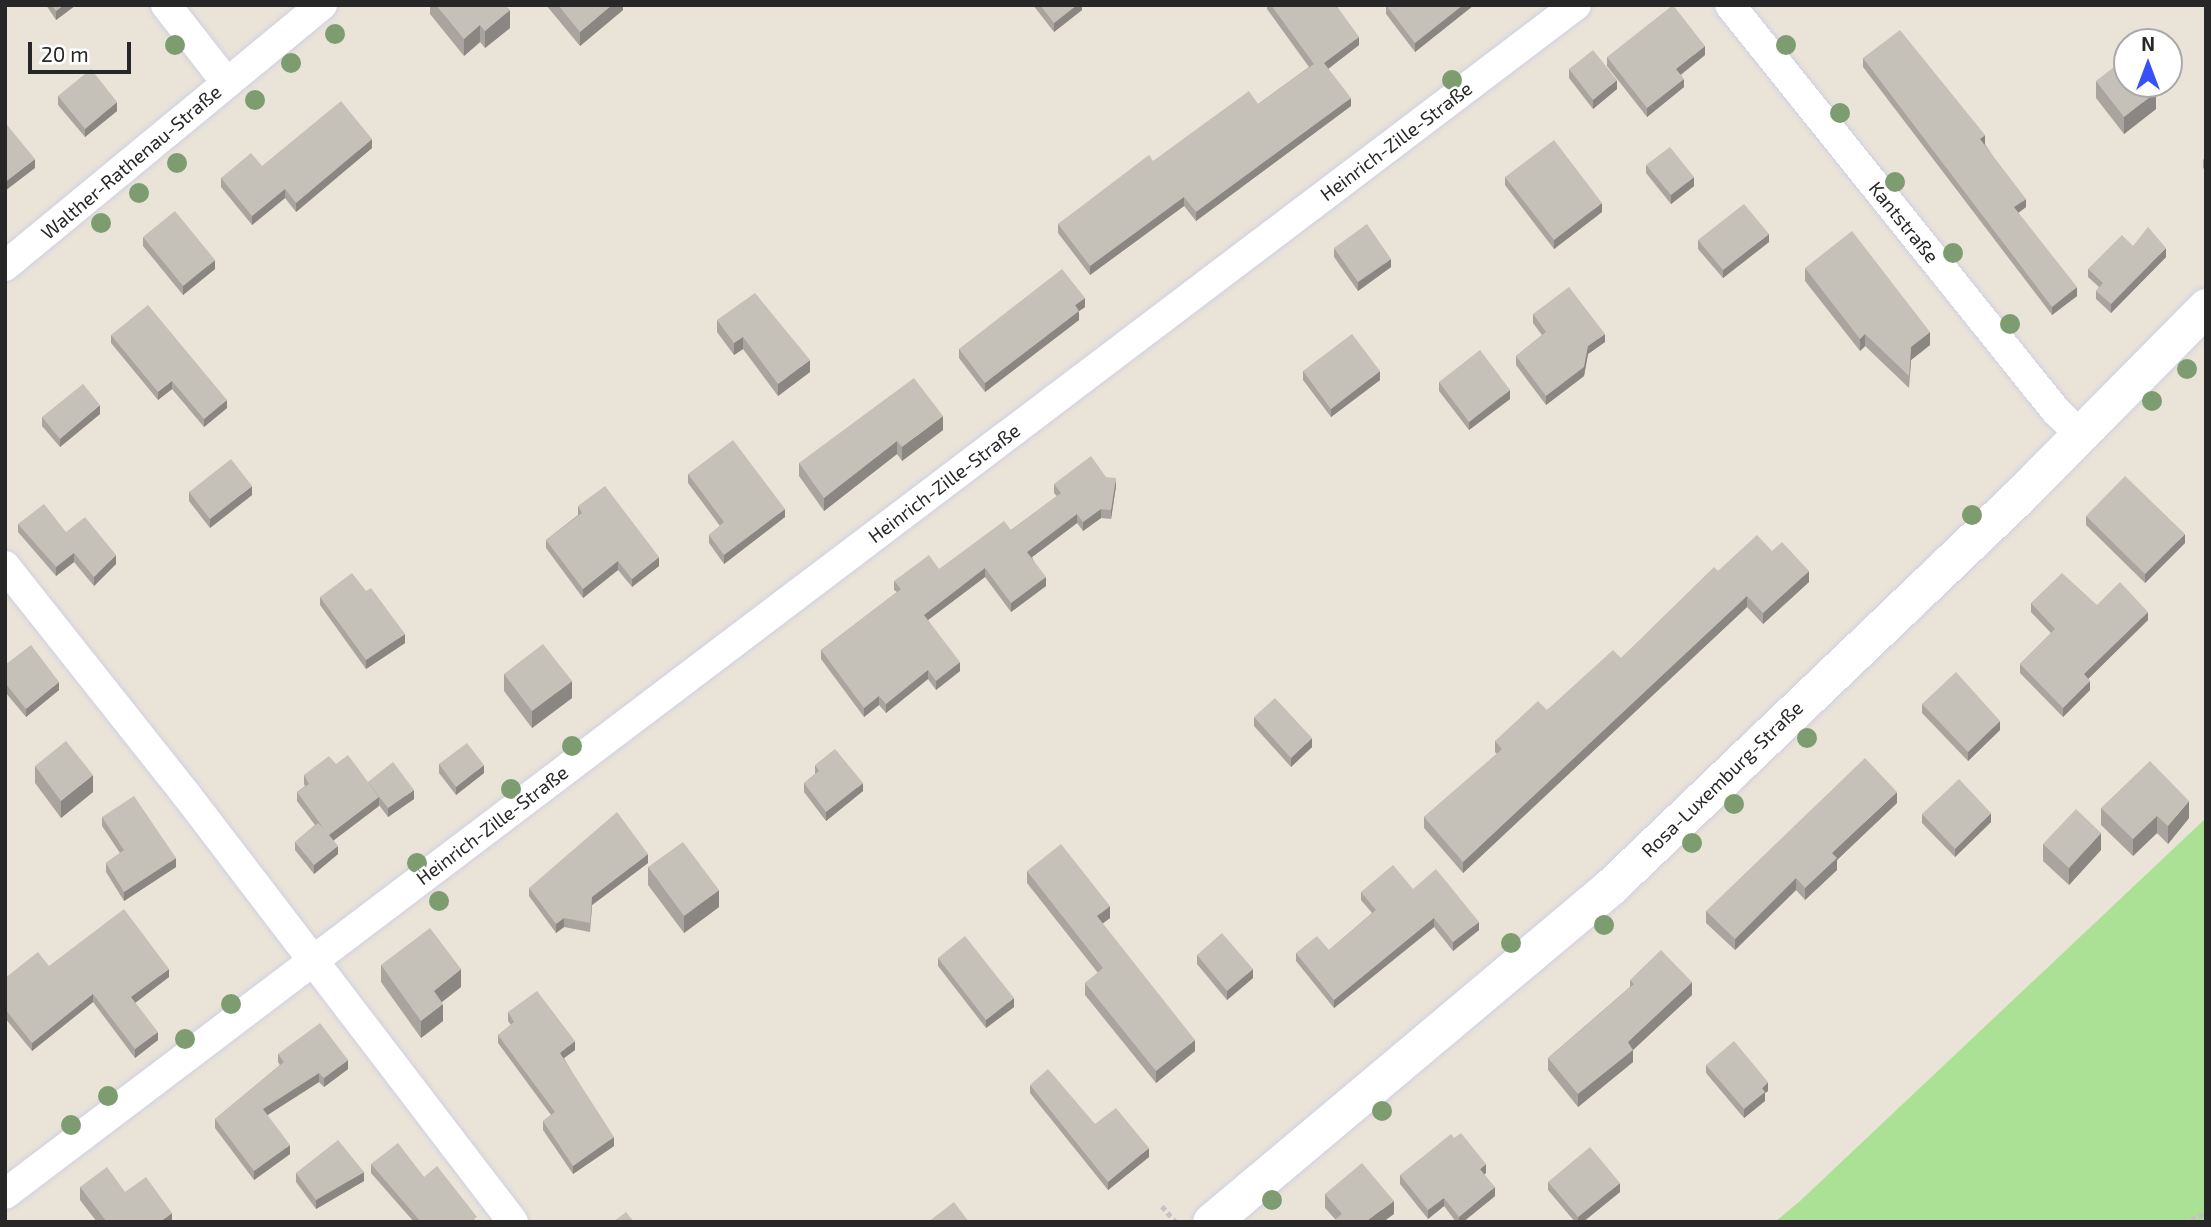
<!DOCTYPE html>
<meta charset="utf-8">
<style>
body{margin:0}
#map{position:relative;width:2211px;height:1227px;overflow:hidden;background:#eae3d8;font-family:"Exo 2",sans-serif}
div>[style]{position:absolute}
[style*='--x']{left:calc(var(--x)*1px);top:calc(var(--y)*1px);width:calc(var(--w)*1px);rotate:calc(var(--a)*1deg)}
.green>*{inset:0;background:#aae195}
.path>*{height:4.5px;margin-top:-2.25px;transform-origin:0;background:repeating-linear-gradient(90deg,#c3c3c3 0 5px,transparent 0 8.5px)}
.roads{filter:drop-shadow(0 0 2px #ced0e1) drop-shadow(0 0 2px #ced0e1)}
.minor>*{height:30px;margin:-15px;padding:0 15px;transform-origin:15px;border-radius:15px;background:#fff}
.tertiary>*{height:37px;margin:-18.5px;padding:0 18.5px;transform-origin:18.5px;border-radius:18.5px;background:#fff}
.trees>*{width:20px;height:20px;margin:-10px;border-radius:50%;background:#7d9c70}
.wall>*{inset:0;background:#a9a59e}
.shaded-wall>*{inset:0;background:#8a8681}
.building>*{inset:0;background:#c5c0b8}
span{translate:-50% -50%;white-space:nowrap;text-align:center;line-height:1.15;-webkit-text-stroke:5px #fff;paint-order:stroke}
.street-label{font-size:19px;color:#272727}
.frame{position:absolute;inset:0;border:7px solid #272727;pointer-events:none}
.north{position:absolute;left:2113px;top:28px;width:70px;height:70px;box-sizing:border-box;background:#fff;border:2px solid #a9a9a9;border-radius:50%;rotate:0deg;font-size:19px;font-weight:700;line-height:28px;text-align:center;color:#272727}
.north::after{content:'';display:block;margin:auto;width:24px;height:32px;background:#3850f7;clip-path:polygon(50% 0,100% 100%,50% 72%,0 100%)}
.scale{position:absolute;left:28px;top:42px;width:103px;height:32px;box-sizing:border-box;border:4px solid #272727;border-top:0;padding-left:9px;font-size:21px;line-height:24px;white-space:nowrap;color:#272727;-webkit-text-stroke:5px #fff;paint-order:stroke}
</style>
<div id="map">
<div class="green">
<div style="clip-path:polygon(2206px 818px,2206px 1222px,1775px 1222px,1800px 1201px)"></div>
</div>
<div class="path">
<div style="--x:1162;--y:1206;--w:20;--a:49"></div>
<div style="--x:2183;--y:1222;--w:25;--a:-21"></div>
</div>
<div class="roads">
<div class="minor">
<div style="--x:166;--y:5;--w:99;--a:52"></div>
<div style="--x:1730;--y:5;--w:521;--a:51.24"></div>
<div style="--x:2056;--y:411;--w:35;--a:44"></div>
<div style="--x:5;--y:266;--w:411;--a:-39.5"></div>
<div style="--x:5;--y:566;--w:290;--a:51.6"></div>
<div style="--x:185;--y:793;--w:540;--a:52.6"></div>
<div style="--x:5;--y:1194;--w:1970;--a:-37.12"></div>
</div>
<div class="tertiary">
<div style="--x:1211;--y:1222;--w:521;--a:-40.02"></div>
<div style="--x:1610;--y:887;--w:563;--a:-43.7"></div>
<div style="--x:2017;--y:498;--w:269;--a:-45.3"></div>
</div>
</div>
<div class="trees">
<div style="left:335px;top:34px"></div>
<div style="left:175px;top:45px"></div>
<div style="left:1786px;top:45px"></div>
<div style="left:291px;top:63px"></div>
<div style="left:1452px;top:80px"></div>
<div style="left:255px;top:100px"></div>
<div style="left:1840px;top:113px"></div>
<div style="left:177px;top:163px"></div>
<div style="left:1895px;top:182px"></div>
<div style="left:139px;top:193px"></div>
<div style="left:101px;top:223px"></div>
<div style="left:1953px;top:253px"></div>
<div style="left:2010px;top:324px"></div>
<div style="left:2187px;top:369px"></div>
<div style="left:2152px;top:401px"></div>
<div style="left:1972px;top:515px"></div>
<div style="left:1807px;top:738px"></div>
<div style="left:572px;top:746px"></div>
<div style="left:511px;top:789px"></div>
<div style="left:1734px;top:804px"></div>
<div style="left:1692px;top:843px"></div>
<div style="left:417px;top:863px"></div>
<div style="left:439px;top:901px"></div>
<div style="left:1604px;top:925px"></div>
<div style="left:1511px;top:943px"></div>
<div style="left:231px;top:1004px"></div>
<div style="left:185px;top:1039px"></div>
<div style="left:108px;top:1096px"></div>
<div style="left:1382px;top:1111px"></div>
<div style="left:71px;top:1125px"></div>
<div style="left:1272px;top:1200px"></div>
</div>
<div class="wall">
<div style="clip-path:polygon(46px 5px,76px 5px,56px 20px)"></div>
<div style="clip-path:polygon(430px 5px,505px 5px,510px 28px,485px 48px,480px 42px,464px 56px,430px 14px)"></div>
<div style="clip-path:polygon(546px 5px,623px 5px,623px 10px,580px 46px)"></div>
<div style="clip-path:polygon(1033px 5px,1082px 5px,1082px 10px,1054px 32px)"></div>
<div style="clip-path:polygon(1267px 5px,1336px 5px,1359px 45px,1328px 69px,1351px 106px,1196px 221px,1184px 206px,1090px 275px,1058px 233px,1058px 224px,1153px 161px,1258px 104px,1309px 67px,1267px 9px)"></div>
<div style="clip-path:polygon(1474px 5px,1415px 52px,1386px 14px,1386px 5px)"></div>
<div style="clip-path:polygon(1705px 55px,1681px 75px,1684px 87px,1647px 117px,1607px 66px,1607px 57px)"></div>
<div style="clip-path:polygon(1863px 58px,1985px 144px,2026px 207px,2018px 213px,2077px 296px,2052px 315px,1863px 67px)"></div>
<div style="clip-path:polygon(1569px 69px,1617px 89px,1593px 109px,1569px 78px)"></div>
<div style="clip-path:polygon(2096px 81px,2156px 109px,2124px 134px,2096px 98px)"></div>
<div style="clip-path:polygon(58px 96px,117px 111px,85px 137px,58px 105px)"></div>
<div style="clip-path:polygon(372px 148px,296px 212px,285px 198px,252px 225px,221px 187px,221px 178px,262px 166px)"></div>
<div style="clip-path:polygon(2206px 156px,2206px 171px,2203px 168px,2203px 160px)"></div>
<div style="clip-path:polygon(1646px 165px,1694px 186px,1671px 204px,1646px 173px)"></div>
<div style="clip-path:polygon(1505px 177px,1602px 212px,1554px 249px,1505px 185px)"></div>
<div style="clip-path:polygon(143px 237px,215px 269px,183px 295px,143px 246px)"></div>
<div style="clip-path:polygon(1698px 240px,1769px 242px,1723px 278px,1698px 249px)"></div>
<div style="clip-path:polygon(2133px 246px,2166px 257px,2111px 313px,2096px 299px,2096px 291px,2099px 287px,2088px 277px,2088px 269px)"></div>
<div style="clip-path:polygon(1334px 248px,1391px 267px,1358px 291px,1334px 257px)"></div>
<div style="clip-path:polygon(1805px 268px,1930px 345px,1911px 360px,1909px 388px,1865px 346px,1860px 351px,1805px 281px)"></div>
<div style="clip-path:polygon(1085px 307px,1079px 311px,1079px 320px,985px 392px,959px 358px,959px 349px)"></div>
<div style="clip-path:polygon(1533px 314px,1605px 342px,1588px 354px,1584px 376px,1546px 405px,1516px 365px,1516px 356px,1542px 335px,1533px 323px)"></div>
<div style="clip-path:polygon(717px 320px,810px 372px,778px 396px,743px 349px,734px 355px,717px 332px)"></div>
<div style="clip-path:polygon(111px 335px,227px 408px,204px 427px,172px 389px,158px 400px,111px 343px)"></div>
<div style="clip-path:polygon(1303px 371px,1380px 380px,1331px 417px,1303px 380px)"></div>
<div style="clip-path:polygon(1439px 382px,1510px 399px,1469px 430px,1439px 391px)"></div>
<div style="clip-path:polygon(100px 414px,60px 447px,42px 426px,42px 417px)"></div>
<div style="clip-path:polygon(943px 430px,902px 461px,897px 454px,824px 511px,799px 476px,799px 463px)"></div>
<div style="clip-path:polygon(688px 474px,785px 517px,724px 564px,709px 543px,709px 535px,720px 526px,688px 483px)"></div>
<div style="clip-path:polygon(1106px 477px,1116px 486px,1111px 519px,1101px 518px,1083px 531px,1077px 523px,1032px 557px,1046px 586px,1011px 612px,985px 577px,928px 620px,960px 671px,936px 690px,928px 679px,886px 713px,879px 705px,864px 717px,821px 659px,821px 650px,897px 592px,894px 590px,894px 581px,939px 569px,1011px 530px,1057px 496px,1054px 493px,1054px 484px)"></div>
<div style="clip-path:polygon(189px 492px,252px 495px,210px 528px,189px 501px)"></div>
<div style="clip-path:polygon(578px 506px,659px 566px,632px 587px,618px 570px,583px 598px,546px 548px,546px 540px,578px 515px)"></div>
<div style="clip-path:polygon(2086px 516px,2185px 543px,2145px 583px,2086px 525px)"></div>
<div style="clip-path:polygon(18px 524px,66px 532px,116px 564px,94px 586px,74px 562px,56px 576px,18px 532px)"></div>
<div style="clip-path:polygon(1772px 551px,1809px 582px,1763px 624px,1747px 607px,1463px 873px,1424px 828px,1424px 817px,1497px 754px,1495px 752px,1495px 741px,1547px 710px,1621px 658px,1718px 571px)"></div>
<div style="clip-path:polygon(320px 597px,405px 643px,366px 669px,320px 605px)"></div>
<div style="clip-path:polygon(2031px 603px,2097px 605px,2148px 620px,2088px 679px,2090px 690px,2063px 717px,2020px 673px,2020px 664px,2051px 633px,2031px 612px)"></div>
<div style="clip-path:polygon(5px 665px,59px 690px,26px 717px,5px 692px)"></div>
<div style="clip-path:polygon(504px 674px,572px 698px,532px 728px,504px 691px)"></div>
<div style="clip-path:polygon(1922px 704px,2000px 730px,1968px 761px,1922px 713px)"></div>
<div style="clip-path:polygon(1254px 717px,1312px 747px,1291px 767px,1254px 726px)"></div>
<div style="clip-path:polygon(336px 764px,368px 782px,414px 799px,388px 817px,379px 805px,333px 840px,338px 854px,314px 874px,295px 850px,295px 842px,315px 825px,297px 801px,297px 792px,305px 786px,304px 784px,304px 775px)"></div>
<div style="clip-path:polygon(439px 764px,484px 773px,456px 795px,439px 773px)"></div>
<div style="clip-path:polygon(815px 765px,863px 791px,826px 821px,804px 792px,804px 783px,815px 774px)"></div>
<div style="clip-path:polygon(35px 766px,93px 792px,61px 818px,35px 783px)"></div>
<div style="clip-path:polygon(1897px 803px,1837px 860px,1837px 870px,1805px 900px,1796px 890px,1735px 950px,1706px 923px,1706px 911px)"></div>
<div style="clip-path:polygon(2101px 808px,2189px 818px,2168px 844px,2157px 833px,2133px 856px,2101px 825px)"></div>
<div style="clip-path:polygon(1922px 814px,1991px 822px,1955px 857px,1922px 823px)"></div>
<div style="clip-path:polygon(102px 817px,176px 867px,124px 901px,106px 872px,106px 863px,120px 853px,102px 826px)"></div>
<div style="clip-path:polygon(2043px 844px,2101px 850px,2069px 885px,2043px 861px)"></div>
<div style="clip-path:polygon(648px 863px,592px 905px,590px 932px,564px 927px,556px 933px,529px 896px,529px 888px)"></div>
<div style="clip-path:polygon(648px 867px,719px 907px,684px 933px,648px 885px)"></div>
<div style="clip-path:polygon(1027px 871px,1110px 918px,1102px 923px,1195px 1051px,1156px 1083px,1085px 995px,1085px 983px,1098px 973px,1027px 883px)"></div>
<div style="clip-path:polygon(1413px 889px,1479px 930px,1453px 951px,1434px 927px,1334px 1008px,1296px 961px,1296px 953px,1329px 950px,1372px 913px,1361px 900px,1361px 892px)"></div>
<div style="clip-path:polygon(1197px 955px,1253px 978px,1227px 1000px,1197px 964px)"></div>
<div style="clip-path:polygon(938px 958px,1014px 1007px,986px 1028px,938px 966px)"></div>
<div style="clip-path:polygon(381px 965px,461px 987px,442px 1002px,443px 1021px,421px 1038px,381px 982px)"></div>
<div style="clip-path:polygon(49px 966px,169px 977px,135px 1003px,158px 1040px,135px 1058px,93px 1002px,32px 1051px,5px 1018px,5px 978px)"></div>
<div style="clip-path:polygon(1630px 980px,1692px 995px,1633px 1050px,1633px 1062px,1578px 1107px,1548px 1070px,1548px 1058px,1630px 987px)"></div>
<div style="clip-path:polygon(508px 1012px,575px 1050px,564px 1058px,614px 1146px,573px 1174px,543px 1130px,543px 1121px,551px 1115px,498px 1043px,498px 1035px,511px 1025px,508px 1021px)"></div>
<div style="clip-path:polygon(278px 1054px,348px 1069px,324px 1087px,319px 1082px,267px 1115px,290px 1154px,254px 1180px,215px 1128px,215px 1119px,280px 1065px,278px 1062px)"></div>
<div style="clip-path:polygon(1706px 1065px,1768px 1091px,1765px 1093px,1765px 1101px,1744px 1118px,1706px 1073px)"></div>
<div style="clip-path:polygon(1030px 1085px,1095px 1124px,1149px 1157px,1108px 1190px,1030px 1093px)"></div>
<div style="clip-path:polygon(371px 1164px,424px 1177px,477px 1222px,414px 1222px,371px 1173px)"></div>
<div style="clip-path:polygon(296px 1173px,364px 1181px,316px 1209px,296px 1182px)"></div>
<div style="clip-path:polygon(1486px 1173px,1484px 1174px,1495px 1196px,1463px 1222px,1456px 1222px,1444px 1206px,1428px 1219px,1400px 1184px,1400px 1175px)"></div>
<div style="clip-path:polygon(1548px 1182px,1620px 1192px,1583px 1222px,1575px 1222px,1548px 1190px)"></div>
<div style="clip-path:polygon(80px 1187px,125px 1192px,172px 1222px,97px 1222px,80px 1200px)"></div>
<div style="clip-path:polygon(1325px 1194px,1394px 1214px,1335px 1219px,1325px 1208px)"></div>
</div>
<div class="shaded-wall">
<div style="clip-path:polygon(64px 5px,76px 5px,56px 20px,56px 11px)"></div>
<div style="clip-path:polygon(612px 5px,623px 5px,623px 10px,580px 46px,580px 32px)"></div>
<div style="clip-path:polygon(1077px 5px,1082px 5px,1082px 10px,1054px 32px,1054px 23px)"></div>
<div style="clip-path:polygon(1463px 5px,1474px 5px,1415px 52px,1415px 43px)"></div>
<div style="clip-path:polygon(510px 10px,510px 28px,485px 48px,485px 31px)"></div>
<div style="clip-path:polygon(480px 25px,480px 42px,464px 56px,464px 39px)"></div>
<div style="clip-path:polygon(1359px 37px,1359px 45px,1324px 72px,1324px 63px)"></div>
<div style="clip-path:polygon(1705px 46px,1705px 55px,1676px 78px,1676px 69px)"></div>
<div style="clip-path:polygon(1684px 79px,1684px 87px,1647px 117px,1647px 108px)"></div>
<div style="clip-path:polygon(1617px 80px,1617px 89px,1593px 109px,1593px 100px)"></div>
<div style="clip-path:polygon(2156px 92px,2156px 109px,2124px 134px,2124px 117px)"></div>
<div style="clip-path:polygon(1351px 98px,1351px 106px,1196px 221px,1196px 212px)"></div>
<div style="clip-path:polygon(117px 102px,117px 111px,85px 137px,85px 129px)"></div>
<div style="clip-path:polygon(1985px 135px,1985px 144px,1980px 147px,1980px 139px)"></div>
<div style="clip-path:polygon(372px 139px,372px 148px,296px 212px,296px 203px)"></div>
<div style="clip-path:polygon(35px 159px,35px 168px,5px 191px,5px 182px)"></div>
<div style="clip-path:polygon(1694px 177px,1694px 186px,1671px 204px,1671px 195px)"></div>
<div style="clip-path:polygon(285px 189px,285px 198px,252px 225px,252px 216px)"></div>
<div style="clip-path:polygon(1184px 197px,1184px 206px,1090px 275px,1090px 266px)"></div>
<div style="clip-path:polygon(2026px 199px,2026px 207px,2014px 216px,2014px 207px)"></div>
<div style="clip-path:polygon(1602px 203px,1602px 212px,1554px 249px,1554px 240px)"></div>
<div style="clip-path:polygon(1769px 234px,1769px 242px,1723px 278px,1723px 270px)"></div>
<div style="clip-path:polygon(2166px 248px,2166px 257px,2111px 313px,2111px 304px)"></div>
<div style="clip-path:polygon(1391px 259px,1391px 267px,1358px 291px,1358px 282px)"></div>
<div style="clip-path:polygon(215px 260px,215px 269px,183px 295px,183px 286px)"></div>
<div style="clip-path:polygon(2077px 287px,2077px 296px,2052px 315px,2052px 307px)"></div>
<div style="clip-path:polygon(1085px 298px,1085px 307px,1075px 314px,1075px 305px)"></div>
<div style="clip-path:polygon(1079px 311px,1079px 320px,985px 392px,985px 383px)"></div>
<div style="clip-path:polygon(1930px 332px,1930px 345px,1911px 360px,1909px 388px,1911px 347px)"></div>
<div style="clip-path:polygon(1605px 334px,1605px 342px,1588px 354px,1584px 376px,1546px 405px,1546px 396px,1588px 346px)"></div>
<div style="clip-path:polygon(1865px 334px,1865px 346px,1860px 351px,1860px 339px)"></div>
<div style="clip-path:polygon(743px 337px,743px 349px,734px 355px,734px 343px)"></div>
<div style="clip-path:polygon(810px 360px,810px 372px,778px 396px,778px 384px)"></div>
<div style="clip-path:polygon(1380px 371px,1380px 380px,1331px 417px,1331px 409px)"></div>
<div style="clip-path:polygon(172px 381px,172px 389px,158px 400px,158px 392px)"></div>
<div style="clip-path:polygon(1510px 390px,1510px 399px,1469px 430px,1469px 422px)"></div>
<div style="clip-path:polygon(227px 400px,227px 408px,204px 427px,204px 419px)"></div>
<div style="clip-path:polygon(100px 405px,100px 414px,60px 447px,60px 439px)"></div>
<div style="clip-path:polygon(943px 416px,943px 430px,902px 461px,902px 447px)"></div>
<div style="clip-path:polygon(897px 441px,897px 454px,824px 511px,824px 498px)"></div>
<div style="clip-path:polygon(1116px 478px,1116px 486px,1111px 519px,1111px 510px)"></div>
<div style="clip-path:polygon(252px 486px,252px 495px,210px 528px,210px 519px)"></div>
<div style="clip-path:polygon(785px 509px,785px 517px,724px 564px,724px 555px)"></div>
<div style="clip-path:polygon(1101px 509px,1101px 518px,1083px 531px,1083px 522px)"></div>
<div style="clip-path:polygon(1077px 514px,1077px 523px,1027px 561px,1027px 552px)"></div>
<div style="clip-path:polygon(2185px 534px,2185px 543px,2145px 583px,2145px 574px)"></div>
<div style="clip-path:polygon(74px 553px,74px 562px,56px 576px,56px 567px)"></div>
<div style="clip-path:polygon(116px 555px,116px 564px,94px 586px,94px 577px)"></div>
<div style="clip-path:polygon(659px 557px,659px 566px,632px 587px,632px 579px)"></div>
<div style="clip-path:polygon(618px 561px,618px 570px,583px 598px,583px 589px)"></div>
<div style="clip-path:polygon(985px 568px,985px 577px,924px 623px,924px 615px)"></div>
<div style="clip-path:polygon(1809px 571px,1809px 582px,1763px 624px,1763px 613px)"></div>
<div style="clip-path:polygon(1046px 577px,1046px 586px,1011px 612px,1011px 603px)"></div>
<div style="clip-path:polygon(1747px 596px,1747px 607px,1463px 873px,1463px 862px)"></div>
<div style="clip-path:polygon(2148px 612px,2148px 620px,2084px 683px,2084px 674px)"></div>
<div style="clip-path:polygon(405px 634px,405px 643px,366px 669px,366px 660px)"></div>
<div style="clip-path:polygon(960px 662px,960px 671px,936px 690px,936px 681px)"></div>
<div style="clip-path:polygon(928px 670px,928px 679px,886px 713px,886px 704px)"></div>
<div style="clip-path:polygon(572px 681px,572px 698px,532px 728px,532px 711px)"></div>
<div style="clip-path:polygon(2090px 681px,2090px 690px,2063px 717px,2063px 708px)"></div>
<div style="clip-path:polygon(59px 682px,59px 690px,26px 717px,26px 709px)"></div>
<div style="clip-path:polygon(879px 696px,879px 705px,864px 717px,864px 708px)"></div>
<div style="clip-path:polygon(2000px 721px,2000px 730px,1968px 761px,1968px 752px)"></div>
<div style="clip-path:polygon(1312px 738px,1312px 747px,1291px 767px,1291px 758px)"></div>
<div style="clip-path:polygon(484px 765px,484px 773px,456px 795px,456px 787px)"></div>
<div style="clip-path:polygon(93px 775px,93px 792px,61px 818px,61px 801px)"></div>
<div style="clip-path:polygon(863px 783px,863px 791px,826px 821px,826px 812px)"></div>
<div style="clip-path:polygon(414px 790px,414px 799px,388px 817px,388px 808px)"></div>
<div style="clip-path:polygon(1897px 792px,1897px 803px,1837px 860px,1837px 870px,1805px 900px,1805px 888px,1832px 853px)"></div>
<div style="clip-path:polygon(379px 797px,379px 806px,329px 844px,329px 835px)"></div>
<div style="clip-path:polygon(2189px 801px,2189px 818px,2168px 844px,2168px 826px)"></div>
<div style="clip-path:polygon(1991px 813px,1991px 822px,1955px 857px,1955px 849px)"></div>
<div style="clip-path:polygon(2157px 816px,2157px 833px,2133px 856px,2133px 839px)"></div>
<div style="clip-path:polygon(2101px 833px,2101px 850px,2069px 885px,2069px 868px)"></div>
<div style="clip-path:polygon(338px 846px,338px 854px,314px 874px,314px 865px)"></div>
<div style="clip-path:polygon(648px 854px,648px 863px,592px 905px,590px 932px,592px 897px)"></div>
<div style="clip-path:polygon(176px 858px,176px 867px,124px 901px,124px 892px)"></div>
<div style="clip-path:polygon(1796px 878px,1796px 890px,1735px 950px,1735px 939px)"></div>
<div style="clip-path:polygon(719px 890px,719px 907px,684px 933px,684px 916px)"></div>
<div style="clip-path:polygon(1110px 906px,1110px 918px,1097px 928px,1097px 916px)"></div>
<div style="clip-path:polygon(564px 918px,564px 927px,556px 933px,556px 924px)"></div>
<div style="clip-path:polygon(1434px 918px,1434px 927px,1334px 1008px,1334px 1000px)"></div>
<div style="clip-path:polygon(1479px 922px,1479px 930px,1453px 951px,1453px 942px)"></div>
<div style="clip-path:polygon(169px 969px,169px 977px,131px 1006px,131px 997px)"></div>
<div style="clip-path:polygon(461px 969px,461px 987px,434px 1008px,434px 991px)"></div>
<div style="clip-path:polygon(1253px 969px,1253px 978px,1227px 1000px,1227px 991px)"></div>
<div style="clip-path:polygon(1692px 982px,1692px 995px,1633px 1050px,1633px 1062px,1578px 1107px,1578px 1094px,1628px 1042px)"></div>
<div style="clip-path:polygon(93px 994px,93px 1002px,32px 1051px,32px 1043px)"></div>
<div style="clip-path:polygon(1014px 998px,1014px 1007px,986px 1028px,986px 1020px)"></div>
<div style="clip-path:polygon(443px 1004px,443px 1021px,421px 1038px,421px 1021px)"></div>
<div style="clip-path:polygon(158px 1032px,158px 1040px,135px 1058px,135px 1049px)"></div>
<div style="clip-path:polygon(1195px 1040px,1195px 1051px,1156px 1083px,1156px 1071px)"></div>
<div style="clip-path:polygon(575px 1041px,575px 1050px,560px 1061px,560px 1053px)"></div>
<div style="clip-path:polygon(348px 1060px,348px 1069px,324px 1087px,324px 1078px)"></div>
<div style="clip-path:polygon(319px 1073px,319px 1082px,263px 1118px,263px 1109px)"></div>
<div style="clip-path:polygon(1768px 1082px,1768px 1091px,1765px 1093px,1765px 1101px,1744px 1118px,1744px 1109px,1762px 1088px)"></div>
<div style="clip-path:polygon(614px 1137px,614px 1146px,573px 1174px,573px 1166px)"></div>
<div style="clip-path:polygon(290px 1145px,290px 1154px,254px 1180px,254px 1171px)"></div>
<div style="clip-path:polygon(1149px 1148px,1149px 1157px,1108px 1190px,1108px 1182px)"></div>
<div style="clip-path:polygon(1486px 1164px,1486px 1173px,1480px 1178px,1480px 1169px)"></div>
<div style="clip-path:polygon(364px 1172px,364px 1181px,316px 1209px,316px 1200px)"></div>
<div style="clip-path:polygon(1620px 1183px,1620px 1192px,1583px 1222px,1578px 1222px,1578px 1217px)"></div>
<div style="clip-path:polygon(1495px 1187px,1495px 1196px,1463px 1222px,1459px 1222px,1459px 1217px)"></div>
<div style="clip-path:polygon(1444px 1198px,1444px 1206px,1428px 1219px,1428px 1210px)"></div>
<div style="clip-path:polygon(1394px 1201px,1394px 1214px,1383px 1222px,1365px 1222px)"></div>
<div style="clip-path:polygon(172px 1213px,172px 1222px,160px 1222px)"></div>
</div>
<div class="building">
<div style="clip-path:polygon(52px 5px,64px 5px,56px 11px)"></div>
<div style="clip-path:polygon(436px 5px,505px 5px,510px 10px,485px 31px,480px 25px,464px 39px)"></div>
<div style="clip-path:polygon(558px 5px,612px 5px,580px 32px)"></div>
<div style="clip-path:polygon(1040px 5px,1077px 5px,1054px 23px)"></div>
<div style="clip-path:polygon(1271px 5px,1336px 5px,1359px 37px,1324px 63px,1351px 98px,1196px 212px,1184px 197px,1090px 266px,1058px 224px,1149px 155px,1153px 161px,1249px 91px,1258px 104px,1314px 64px)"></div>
<div style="clip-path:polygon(1386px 5px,1463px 5px,1415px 43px)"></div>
<div style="clip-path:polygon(1673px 5px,1705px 46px,1676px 69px,1684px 79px,1647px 108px,1607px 57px)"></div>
<div style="clip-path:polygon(1900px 30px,1985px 135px,1980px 139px,2026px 199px,2014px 207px,2077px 287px,2052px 307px,1863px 58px)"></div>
<div style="clip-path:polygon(1593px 50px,1617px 80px,1593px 100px,1569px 69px)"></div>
<div style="clip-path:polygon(2127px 57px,2127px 84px,2150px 84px,2156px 92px,2124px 117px,2096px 81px)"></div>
<div style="clip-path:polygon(91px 69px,117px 102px,85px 129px,58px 96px)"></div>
<div style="clip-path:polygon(341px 101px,372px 139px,296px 203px,285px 189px,252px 216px,221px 178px,251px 153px,262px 166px)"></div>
<div style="clip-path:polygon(7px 125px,35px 159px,5px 182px,5px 126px)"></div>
<div style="clip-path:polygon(1554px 140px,1602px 203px,1554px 240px,1505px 177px)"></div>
<div style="clip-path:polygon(1670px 147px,1694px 177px,1671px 195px,1646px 165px)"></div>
<div style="clip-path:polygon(1744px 204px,1769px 234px,1723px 270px,1698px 240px)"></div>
<div style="clip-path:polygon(175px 211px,215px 260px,183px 286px,143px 237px)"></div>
<div style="clip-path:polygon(1367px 224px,1391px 259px,1358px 282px,1334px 248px)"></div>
<div style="clip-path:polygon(2148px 227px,2166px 248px,2111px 304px,2096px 291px,2103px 283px,2088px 269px,2122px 235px,2133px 246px)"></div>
<div style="clip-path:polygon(1852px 231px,1930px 332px,1911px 347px,1909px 376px,1865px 334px,1860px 339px,1805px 268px)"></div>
<div style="clip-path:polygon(1062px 269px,1085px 298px,1075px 305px,1079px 311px,985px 383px,959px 349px)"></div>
<div style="clip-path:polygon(1569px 287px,1605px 334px,1588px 346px,1584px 367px,1546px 396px,1516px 356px,1546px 332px,1533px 314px)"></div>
<div style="clip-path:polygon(755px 293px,810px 360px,778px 384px,743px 337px,734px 343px,717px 320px)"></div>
<div style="clip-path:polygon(148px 305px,227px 400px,204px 419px,172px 381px,158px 392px,111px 335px)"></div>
<div style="clip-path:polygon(1352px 334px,1380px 371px,1331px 409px,1303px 371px)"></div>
<div style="clip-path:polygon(1480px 350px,1510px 390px,1469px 422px,1439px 382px)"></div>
<div style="clip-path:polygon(914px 378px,943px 416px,902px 447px,897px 441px,824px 498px,799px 463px)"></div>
<div style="clip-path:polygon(83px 384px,100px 405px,60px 439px,42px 417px)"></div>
<div style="clip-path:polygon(733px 440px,785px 509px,724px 555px,709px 535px,724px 522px,688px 474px)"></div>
<div style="clip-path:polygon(1091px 456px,1106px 477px,1116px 478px,1111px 510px,1101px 509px,1083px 522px,1077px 514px,1027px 552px,1046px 577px,1011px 603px,985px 568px,924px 615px,960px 662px,936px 681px,928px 670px,886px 704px,879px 696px,864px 708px,821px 650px,901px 589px,894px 581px,929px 555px,939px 569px,1004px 521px,1011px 530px,1061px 493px,1054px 484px)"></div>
<div style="clip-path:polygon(231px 459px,252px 486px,210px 519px,189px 492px)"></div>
<div style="clip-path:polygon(2125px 476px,2185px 534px,2145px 574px,2086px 516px)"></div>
<div style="clip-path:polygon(605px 486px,659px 557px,632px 579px,618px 561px,583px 589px,546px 540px,582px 513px,578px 506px)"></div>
<div style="clip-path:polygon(44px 504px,66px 532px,85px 517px,116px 555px,94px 577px,74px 553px,56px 567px,18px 524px)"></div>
<div style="clip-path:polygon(1757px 535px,1772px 551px,1782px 542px,1809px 571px,1763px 613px,1747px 596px,1463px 862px,1424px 817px,1502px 749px,1495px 741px,1538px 701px,1547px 710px,1613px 650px,1621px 658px,1714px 567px,1718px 571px)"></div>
<div style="clip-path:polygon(352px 573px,366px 591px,371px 588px,405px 634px,366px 660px,320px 597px)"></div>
<div style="clip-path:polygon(2062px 573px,2097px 605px,2120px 582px,2148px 612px,2084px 674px,2090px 681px,2063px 708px,2020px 664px,2055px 629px,2031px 603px)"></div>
<div style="clip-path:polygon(543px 644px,572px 681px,532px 711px,504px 674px)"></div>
<div style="clip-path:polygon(31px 645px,59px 682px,26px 709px,5px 683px,5px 665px)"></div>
<div style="clip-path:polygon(1956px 672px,2000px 721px,1968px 752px,1922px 704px)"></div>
<div style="clip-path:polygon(1275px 698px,1312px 738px,1291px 758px,1254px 717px)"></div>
<div style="clip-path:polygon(66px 741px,93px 775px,61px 801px,35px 766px)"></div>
<div style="clip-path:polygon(467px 743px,484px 765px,456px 787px,439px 764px)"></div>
<div style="clip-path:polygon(835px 749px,863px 783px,826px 812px,804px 783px,819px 771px,815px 765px)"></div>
<div style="clip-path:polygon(348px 755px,379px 797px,329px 835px,338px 846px,314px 865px,295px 842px,318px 823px,324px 829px,297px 792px,309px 784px,304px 775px,329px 756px,336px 764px)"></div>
<div style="clip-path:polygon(1865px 758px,1897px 792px,1832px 853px,1837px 858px,1805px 888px,1796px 878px,1735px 939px,1706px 911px)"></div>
<div style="clip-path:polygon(2150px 761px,2189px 801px,2168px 826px,2157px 816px,2133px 839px,2101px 808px)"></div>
<div style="clip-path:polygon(393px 762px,414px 790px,388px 808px,368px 782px)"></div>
<div style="clip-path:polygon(1959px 779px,1991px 813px,1955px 849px,1922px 814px)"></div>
<div style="clip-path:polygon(134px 796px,176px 858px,124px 892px,106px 863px,124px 850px,102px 817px)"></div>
<div style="clip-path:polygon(2076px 809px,2101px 833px,2069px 868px,2043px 844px)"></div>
<div style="clip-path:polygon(617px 812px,648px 854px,592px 897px,590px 923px,564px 918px,556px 924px,529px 888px)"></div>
<div style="clip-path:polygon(683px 842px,719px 890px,684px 916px,648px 867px)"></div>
<div style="clip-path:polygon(1061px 844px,1110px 906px,1097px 916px,1195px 1040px,1156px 1071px,1085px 983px,1103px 968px,1027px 871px)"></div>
<div style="clip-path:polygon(1393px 865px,1413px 889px,1436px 869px,1479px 922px,1453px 942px,1434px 918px,1334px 1000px,1296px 953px,1317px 936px,1329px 950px,1376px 910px,1361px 892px)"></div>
<div style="clip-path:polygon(124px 909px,169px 969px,131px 997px,158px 1032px,135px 1049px,93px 994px,32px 1043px,5px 1009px,5px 978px,38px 952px,49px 966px)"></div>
<div style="clip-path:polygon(430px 928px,461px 969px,434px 991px,443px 1004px,421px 1021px,381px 965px)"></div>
<div style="clip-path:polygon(1222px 933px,1253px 969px,1227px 991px,1197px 955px)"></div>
<div style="clip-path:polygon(965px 936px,1014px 998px,986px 1020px,938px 958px)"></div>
<div style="clip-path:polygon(1661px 950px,1692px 982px,1628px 1042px,1633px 1050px,1578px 1094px,1548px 1058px,1634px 984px,1630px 980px)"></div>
<div style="clip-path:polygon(537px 991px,575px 1041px,560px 1053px,614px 1137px,573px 1166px,543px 1121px,555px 1112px,498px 1035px,514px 1022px,508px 1012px)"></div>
<div style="clip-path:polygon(320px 1023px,348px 1060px,324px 1078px,319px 1073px,263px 1109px,290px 1145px,254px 1171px,215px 1119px,284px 1062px,278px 1054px)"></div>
<div style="clip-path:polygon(1734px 1041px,1768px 1082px,1762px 1088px,1765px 1092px,1744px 1109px,1706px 1065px)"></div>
<div style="clip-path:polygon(1048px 1069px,1095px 1124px,1116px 1108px,1149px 1148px,1108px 1182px,1030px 1085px)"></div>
<div style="clip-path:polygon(1461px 1133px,1486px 1164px,1480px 1169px,1495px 1187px,1459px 1217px,1444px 1198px,1428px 1210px,1400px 1175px,1451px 1134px,1454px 1138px)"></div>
<div style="clip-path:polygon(338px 1140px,364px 1172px,316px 1200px,296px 1173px)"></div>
<div style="clip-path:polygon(398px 1143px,424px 1177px,437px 1166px,477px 1217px,470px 1222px,421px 1222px,371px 1164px)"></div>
<div style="clip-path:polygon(1590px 1147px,1620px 1183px,1578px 1217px,1548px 1182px)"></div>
<div style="clip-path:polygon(1362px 1163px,1394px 1201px,1365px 1222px,1332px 1222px,1342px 1214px,1325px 1194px)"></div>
<div style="clip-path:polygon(107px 1167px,125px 1192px,146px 1177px,172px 1213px,160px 1222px,107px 1222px,80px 1187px)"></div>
<div style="clip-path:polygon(954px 1202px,969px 1222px,928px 1222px)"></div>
<div style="clip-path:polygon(626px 1212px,634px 1222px,613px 1222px)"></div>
</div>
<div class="street-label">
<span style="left:1396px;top:141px;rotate:-37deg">Heinrich-Zille-Straße</span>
<span style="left:131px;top:162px;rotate:-40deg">Walther-Rathenau-Straße</span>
<span style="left:1904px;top:222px;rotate:51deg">Kantstraße</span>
<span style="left:944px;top:483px;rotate:-37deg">Heinrich-Zille-Straße</span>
<span style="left:1722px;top:779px;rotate:-44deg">Rosa-Luxemburg-Straße</span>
<span style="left:492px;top:825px;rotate:-37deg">Heinrich-Zille-Straße</span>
</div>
<div class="frame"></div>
<div class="north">N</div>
<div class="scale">20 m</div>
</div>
